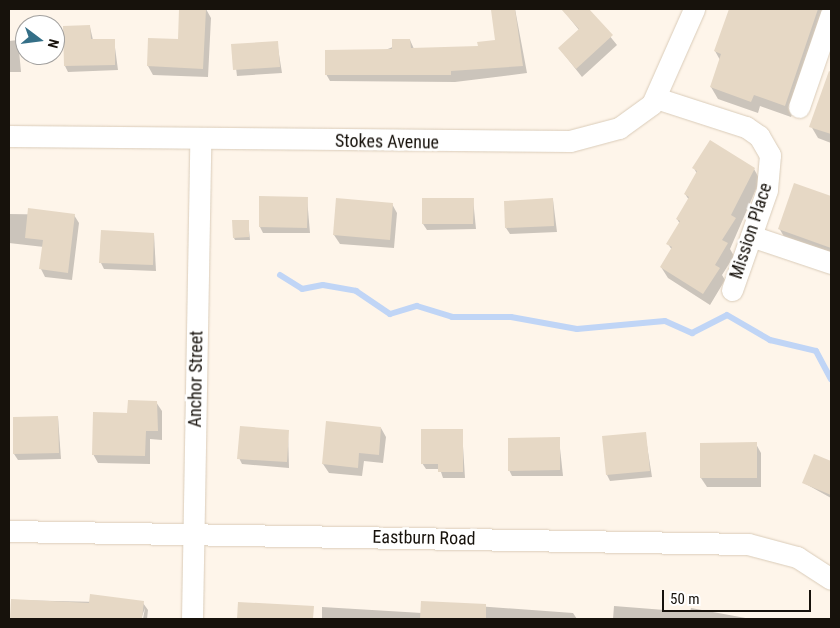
<!DOCTYPE html>
<style>
body{margin:0}
#map{position:relative;width:840px;height:628px;overflow:hidden;background:#fef5ea;font-family:"Roboto Condensed",sans-serif}
div>[style]{position:absolute}
[style*='--x']{left:calc(var(--x)*1px);top:calc(var(--y)*1px);width:calc(var(--w)*1px);rotate:calc(var(--a)*1deg)}
.shadow>*{inset:0;background:#0003}
.stream>*{height:6px;margin:-3px;padding:0 3px;transform-origin:3px;border-radius:3px;background:#c0d5f6}
.building>*{inset:0;background:#e6d8c5}
.roads{filter:drop-shadow(0 0 1px #daccb9) drop-shadow(0 0 1px #daccb9)}
.minor>*{height:21px;margin:-10.5px;padding:0 10.5px;transform-origin:10.5px;border-radius:10.5px;background:#fff}
span{translate:-50% -50%;white-space:nowrap;text-align:center;line-height:1.15;-webkit-text-stroke:5px #fff;paint-order:stroke}
.street-label{font-size:18px;color:#17120c}
.frame{position:absolute;inset:0;border:10px solid #17120c;pointer-events:none}
.north{position:absolute;left:15px;top:15px;width:50px;height:50px;box-sizing:border-box;background:#fff;border:1px solid #a2a09e;border-radius:50%;rotate:105deg;font-size:14px;font-weight:700;line-height:20px;text-align:center;color:#17120c}
.north::after{content:'';display:block;margin:auto;width:18px;height:22px;background:#346f87;clip-path:polygon(50% 0,100% 100%,50% 72%,0 100%)}
.scale{position:absolute;left:662px;top:590px;width:149px;height:22px;box-sizing:border-box;border:2px solid #17120c;border-top:0;padding-left:6px;font-size:15px;line-height:18px;white-space:nowrap;color:#17120c;-webkit-text-stroke:4px #fff;paint-order:stroke}
</style>
<div id="map">
<div class="shadow">
<div style="clip-path:polygon(181px 9px,206px 9px,211px 18px,208px 77px,153px 75px,148px 66px,179px 40px)"></div>
<div style="clip-path:polygon(515px 9px,527px 73px,455px 82px,330px 81px,326px 74px,410px 40px,414px 49px,479px 48px,497px 41px,492px 11px)"></div>
<div style="clip-path:polygon(562px 9px,588px 9px,617px 45px,582px 77px,559px 48px,579px 30px)"></div>
<div style="clip-path:polygon(730px 9px,828px 9px,791px 117px,760px 106px,758px 113px,718px 99px,711px 87px,720px 60px,715px 51px)"></div>
<div style="clip-path:polygon(90px 27px,93px 40px,114px 40px,118px 70px,68px 72px,65px 66px)"></div>
<div style="clip-path:polygon(18px 40px,21px 72px,9px 72px,9px 41px)"></div>
<div style="clip-path:polygon(277px 42px,282px 73px,237px 76px,233px 45px)"></div>
<div style="clip-path:polygon(825px 87px,831px 90px,831px 143px,818px 138px,811px 126px)"></div>
<div style="clip-path:polygon(694px 168px,754px 169px,760px 180px,730px 249px,734px 256px,722px 275px,725px 280px,710px 305px,668px 278px,661px 267px,672px 250px,668px 244px,680px 224px,677px 219px,689px 200px,685px 194px,697px 174px)"></div>
<div style="clip-path:polygon(795px 185px,831px 198px,831px 256px,786px 240px,779px 228px)"></div>
<div style="clip-path:polygon(307px 198px,310px 233px,263px 233px,260px 227px)"></div>
<div style="clip-path:polygon(473px 199px,476px 229px,427px 230px,423px 224px)"></div>
<div style="clip-path:polygon(553px 200px,557px 232px,510px 234px,506px 228px)"></div>
<div style="clip-path:polygon(392px 204px,397px 213px,394px 248px,340px 244px,334px 235px)"></div>
<div style="clip-path:polygon(9px 214px,74px 215px,79px 223px,72px 280px,45px 277px,41px 269px,44px 247px,9px 243px)"></div>
<div style="clip-path:polygon(248px 221px,250px 240px,235px 240px,234px 238px)"></div>
<div style="clip-path:polygon(154px 234px,156px 271px,104px 269px,101px 263px)"></div>
<div style="clip-path:polygon(156px 402px,162px 411px,162px 440px,150px 439px,150px 464px,98px 463px,93px 454px,128px 414px)"></div>
<div style="clip-path:polygon(58px 417px,61px 459px,18px 460px,14px 454px)"></div>
<div style="clip-path:polygon(381px 428px,386px 437px,383px 463px,364px 461px,362px 476px,329px 473px,323px 464px)"></div>
<div style="clip-path:polygon(462px 430px,465px 478px,443px 478px,440px 469px,426px 469px,422px 463px)"></div>
<div style="clip-path:polygon(288px 431px,289px 468px,242px 464px,239px 458px)"></div>
<div style="clip-path:polygon(645px 433px,652px 477px,610px 481px,607px 475px)"></div>
<div style="clip-path:polygon(559px 439px,563px 476px,512px 476px,509px 470px)"></div>
<div style="clip-path:polygon(756px 444px,761px 453px,761px 487px,707px 487px,701px 478px)"></div>
<div style="clip-path:polygon(814px 456px,831px 463px,831px 498px,804px 483px)"></div>
<div style="clip-path:polygon(12px 600px,143px 603px,148px 610px,147px 619px,143px 619px,145px 608px,141px 619px,11px 619px)"></div>
<div style="clip-path:polygon(422px 602px,573px 613px,577px 619px,322px 619px,322px 607px,422px 613px)"></div>
<div style="clip-path:polygon(239px 604px,293px 612px,292px 619px,239px 619px)"></div>
<div style="clip-path:polygon(614px 606px,690px 612px,691px 608px,751px 619px,613px 619px)"></div>
</div>
<div class="stream">
<div style="--x:280;--y:275;--w:26;--a:32"></div>
<div style="--x:302;--y:289;--w:21;--a:-11"></div>
<div style="--x:323;--y:285;--w:34;--a:10"></div>
<div style="--x:356;--y:291;--w:41;--a:34.1"></div>
<div style="--x:390;--y:314;--w:28;--a:-17"></div>
<div style="--x:417;--y:306;--w:37;--a:17"></div>
<div style="--x:452;--y:317;--w:59;--a:0"></div>
<div style="--x:511;--y:317;--w:67;--a:10.3"></div>
<div style="--x:577;--y:329;--w:88;--a:-5.2"></div>
<div style="--x:665;--y:321;--w:30;--a:24"></div>
<div style="--x:692;--y:333;--w:39;--a:-27"></div>
<div style="--x:727;--y:315;--w:50;--a:30.2"></div>
<div style="--x:770;--y:340;--w:47;--a:13.4"></div>
<div style="--x:816;--y:351;--w:32;--a:62"></div>
</div>
<div class="building">
<div style="clip-path:polygon(179px 9px,206px 9px,203px 69px,147px 66px,148px 38px,178px 39px)"></div>
<div style="clip-path:polygon(515px 9px,523px 66px,451px 71px,451px 75px,325px 75px,325px 50px,392px 49px,392px 39px,410px 39px,411px 48px,478px 46px,477px 42px,495px 40px,491px 10px)"></div>
<div style="clip-path:polygon(561px 9px,589px 9px,613px 35px,576px 69px,558px 48px,579px 29px)"></div>
<div style="clip-path:polygon(729px 9px,818px 9px,785px 106px,754px 95px,751px 102px,710px 87px,721px 54px,714px 51px)"></div>
<div style="clip-path:polygon(90px 25px,91px 39px,115px 39px,115px 65px,64px 66px,63px 26px)"></div>
<div style="clip-path:polygon(278px 41px,280px 67px,233px 70px,231px 44px)"></div>
<div style="clip-path:polygon(829px 71px,831px 72px,831px 134px,809px 127px)"></div>
<div style="clip-path:polygon(710px 140px,755px 168px,731px 215px,736px 218px,722px 240px,728px 243px,715px 265px,720px 268px,703px 294px,660px 267px,672px 247px,666px 244px,680px 221px,676px 219px,689px 197px,684px 194px,697px 171px,692px 168px)"></div>
<div style="clip-path:polygon(794px 183px,831px 196px,831px 248px,778px 229px)"></div>
<div style="clip-path:polygon(259px 196px,308px 197px,307px 228px,259px 227px)"></div>
<div style="clip-path:polygon(336px 198px,393px 203px,390px 240px,333px 235px)"></div>
<div style="clip-path:polygon(422px 198px,474px 198px,473px 224px,422px 224px)"></div>
<div style="clip-path:polygon(553px 198px,554px 226px,505px 228px,504px 201px)"></div>
<div style="clip-path:polygon(28px 208px,75px 214px,68px 273px,39px 269px,43px 240px,25px 238px)"></div>
<div style="clip-path:polygon(232px 220px,249px 220px,249px 237px,233px 238px)"></div>
<div style="clip-path:polygon(101px 230px,154px 233px,153px 265px,99px 263px)"></div>
<div style="clip-path:polygon(128px 400px,157px 401px,158px 431px,146px 431px,145px 456px,92px 455px,93px 412px,127px 413px)"></div>
<div style="clip-path:polygon(58px 416px,59px 453px,13px 454px,13px 417px)"></div>
<div style="clip-path:polygon(326px 421px,381px 427px,379px 455px,359px 453px,358px 468px,322px 464px)"></div>
<div style="clip-path:polygon(240px 426px,289px 430px,287px 462px,237px 459px)"></div>
<div style="clip-path:polygon(421px 429px,463px 429px,463px 472px,438px 472px,438px 464px,421px 464px)"></div>
<div style="clip-path:polygon(646px 432px,650px 471px,606px 475px,602px 436px)"></div>
<div style="clip-path:polygon(560px 437px,560px 470px,508px 471px,508px 438px)"></div>
<div style="clip-path:polygon(757px 442px,757px 478px,700px 478px,700px 443px)"></div>
<div style="clip-path:polygon(814px 454px,831px 461px,831px 495px,802px 483px)"></div>
<div style="clip-path:polygon(90px 594px,144px 601px,142px 619px,10px 619px,11px 599px,89px 603px)"></div>
<div style="clip-path:polygon(421px 601px,486px 604px,486px 619px,420px 619px)"></div>
<div style="clip-path:polygon(238px 602px,314px 606px,313px 619px,237px 619px)"></div>
</div>
<div class="roads">
<div class="minor">
<div style="--x:656;--y:98;--w:95;--a:17.9"></div>
<div style="--x:746;--y:127;--w:16;--a:35"></div>
<div style="--x:759;--y:136;--w:22;--a:60"></div>
<div style="--x:770;--y:155;--w:35;--a:95"></div>
<div style="--x:767;--y:190;--w:106;--a:109.3"></div>
<div style="--x:799;--y:107;--w:98;--a:-71"></div>
<div style="--x:9;--y:136;--w:561;--a:0.51"></div>
<div style="--x:570;--y:141;--w:51;--a:-14.9"></div>
<div style="--x:619;--y:128;--w:41;--a:-36"></div>
<div style="--x:652;--y:104;--w:104;--a:-66.1"></div>
<div style="--x:751;--y:236;--w:84;--a:18.6"></div>
<div style="--x:9;--y:531;--w:739;--a:1.01"></div>
<div style="--x:748;--y:544;--w:51;--a:14.9"></div>
<div style="--x:797;--y:557;--w:40;--a:32.9"></div>
<div style="--x:192;--y:619;--w:480;--a:-89"></div>
</div>
</div>
<div class="street-label">
<span style="left:387px;top:142px;rotate:1deg">Stokes Avenue</span>
<span style="left:751px;top:231px;rotate:-72deg">Mission Place</span>
<span style="left:196px;top:379px;rotate:-89deg">Anchor Street</span>
<span style="left:424px;top:538px;rotate:1deg">Eastburn Road</span>
</div>
<div class="frame"></div>
<div class="north">N</div>
<div class="scale">50 m</div>
</div>
